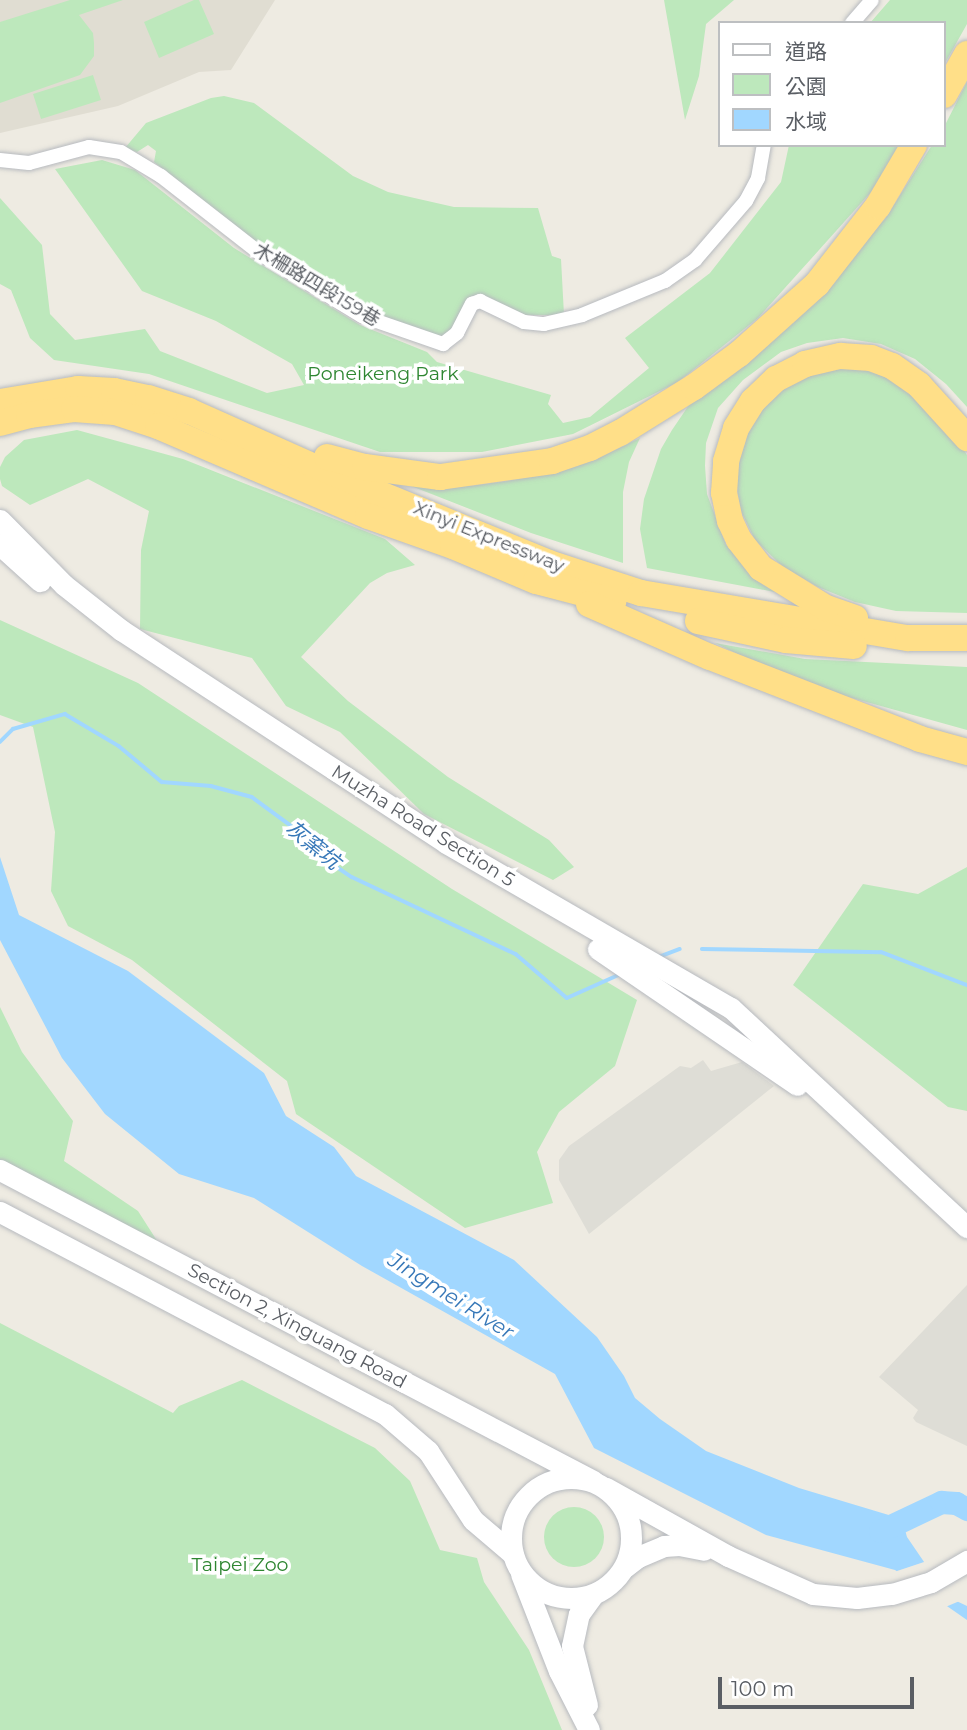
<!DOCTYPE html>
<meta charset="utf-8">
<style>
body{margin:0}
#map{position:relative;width:967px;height:1730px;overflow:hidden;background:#eeebe2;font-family:Montserrat,"Noto Sans TC",sans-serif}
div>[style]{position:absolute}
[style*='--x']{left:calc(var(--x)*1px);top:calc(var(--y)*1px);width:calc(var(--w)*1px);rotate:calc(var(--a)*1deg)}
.industrial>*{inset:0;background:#deddd6}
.education>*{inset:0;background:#e0ddd2}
.green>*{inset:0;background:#bde8bc}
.round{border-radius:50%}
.water>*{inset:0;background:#a1d7ff}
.pier>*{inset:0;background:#eeebe2}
.stream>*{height:3.5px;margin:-1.75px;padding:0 1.75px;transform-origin:1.75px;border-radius:1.75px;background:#a1d7ff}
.river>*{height:23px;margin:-11.5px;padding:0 11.5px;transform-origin:11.5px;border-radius:11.5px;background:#a1d7ff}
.roads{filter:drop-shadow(0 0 2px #b7babf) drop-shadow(0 0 2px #b7babf)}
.street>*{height:14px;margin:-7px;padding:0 7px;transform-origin:7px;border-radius:7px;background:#fff}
.secondary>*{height:21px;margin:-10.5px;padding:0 10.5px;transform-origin:10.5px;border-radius:10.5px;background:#fff}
.secondary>.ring{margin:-10.5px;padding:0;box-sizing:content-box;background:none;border:21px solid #fff;border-radius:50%}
.highway>*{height:26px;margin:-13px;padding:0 13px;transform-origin:13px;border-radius:13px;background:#ffdf88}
span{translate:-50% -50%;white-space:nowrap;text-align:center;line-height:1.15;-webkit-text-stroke:7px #fff;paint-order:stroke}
.street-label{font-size:19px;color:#5a5e64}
.park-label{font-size:19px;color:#2e8631}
.water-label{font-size:21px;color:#3778b8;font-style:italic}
.legend{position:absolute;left:718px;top:21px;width:228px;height:126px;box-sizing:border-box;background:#fff;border:2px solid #bdbfc1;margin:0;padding:9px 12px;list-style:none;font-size:21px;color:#5a5e64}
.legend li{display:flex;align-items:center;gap:14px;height:35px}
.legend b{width:35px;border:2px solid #bdbfc1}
.scale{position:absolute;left:718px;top:1677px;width:196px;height:32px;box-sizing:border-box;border:4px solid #5a5e64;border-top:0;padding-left:9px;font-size:21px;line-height:24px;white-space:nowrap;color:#5a5e64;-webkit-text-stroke:5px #fff;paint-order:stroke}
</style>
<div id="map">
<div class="industrial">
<div style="clip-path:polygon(703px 1060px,711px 1071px,742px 1062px,774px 1086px,589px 1234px,559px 1180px,559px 1160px,569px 1146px,680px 1066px,691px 1068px)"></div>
<div style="clip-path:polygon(967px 1285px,967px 1446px,916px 1422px,913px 1418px,918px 1410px,879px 1377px)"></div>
</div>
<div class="education">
<div style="clip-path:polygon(0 0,275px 0,231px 70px,199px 72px,118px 106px,0 133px)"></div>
</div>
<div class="green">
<div style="clip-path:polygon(70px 0,123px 0,79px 15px,93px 33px,94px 43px,94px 56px,80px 75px,0 103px,0 22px)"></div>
<div style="clip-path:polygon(194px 0,199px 0,214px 34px,159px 58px,144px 22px)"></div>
<div style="clip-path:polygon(664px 0,734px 0,706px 24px,699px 76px,685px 120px)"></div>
<div style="clip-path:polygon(890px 0,967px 0,967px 24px,944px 65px,944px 23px,870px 23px)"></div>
<div style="clip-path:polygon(93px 75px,101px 100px,41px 119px,33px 94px)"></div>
<div style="clip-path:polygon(967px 82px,967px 407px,946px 384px,915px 359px,881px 344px,843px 338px,807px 343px,781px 352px,743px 380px,718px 408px,706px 443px,705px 466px,707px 494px,726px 545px,780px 593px,647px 568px,640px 529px,644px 499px,661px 449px,672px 430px,691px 402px,885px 219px,932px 145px,944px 145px,944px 127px)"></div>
<div style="clip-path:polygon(224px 96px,254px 103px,353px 176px,388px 192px,454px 207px,538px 208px,552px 256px,561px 259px,564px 315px,521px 315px,484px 296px,465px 302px,449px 334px,441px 337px,370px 314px,330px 285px,300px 272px,264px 248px,154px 162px,156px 151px,148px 145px,137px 152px,125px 148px,146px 123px,211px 98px)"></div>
<div style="clip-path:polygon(789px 145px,900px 145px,880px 182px,758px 318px,678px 382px,573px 434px,482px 452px,380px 452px,149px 374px,54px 360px,30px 338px,11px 290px,0 284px,0 198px,42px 245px,50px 314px,75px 340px,145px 329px,160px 351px,267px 393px,304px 385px,292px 364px,216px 321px,142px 291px,55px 169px,102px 160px,135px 170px,234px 248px,360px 325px,427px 352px,437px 362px,551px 395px,548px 404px,563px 423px,590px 417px,649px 368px,625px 338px,710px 273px,781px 182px)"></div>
<div style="clip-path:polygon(843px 366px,870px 370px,895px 381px,954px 435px,967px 455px,967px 613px,896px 611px,855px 602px,818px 587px,783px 567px,755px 540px,740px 509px,735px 472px,747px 424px,788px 381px)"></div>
<div style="clip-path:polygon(77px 430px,183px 459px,385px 539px,415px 565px,387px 573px,370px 583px,301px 657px,348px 701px,448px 777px,549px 840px,574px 867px,553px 880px,424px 814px,340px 732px,286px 706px,252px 658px,140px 629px,141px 550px,149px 511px,88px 479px,30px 505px,2px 486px,0 479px,0 467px,5px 457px,24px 440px)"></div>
<div style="clip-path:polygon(640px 438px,629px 462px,623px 492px,623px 563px,531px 533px,406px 484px,470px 486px,508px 481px,594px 460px)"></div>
<div style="clip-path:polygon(0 620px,138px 683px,452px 889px,637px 1000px,615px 1066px,559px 1112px,537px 1152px,553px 1203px,465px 1228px,296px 1114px,287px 1081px,132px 960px,68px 926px,51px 891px,55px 832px,33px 727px,0 715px)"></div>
<div style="clip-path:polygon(715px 643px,805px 659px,967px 667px,967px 730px,845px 696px,769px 669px)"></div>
<div style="clip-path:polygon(967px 867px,967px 1111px,948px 1107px,793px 985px,863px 884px,918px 894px)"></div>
<div style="clip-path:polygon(0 1007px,22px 1052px,73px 1121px,64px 1161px,138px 1211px,161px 1247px,0 1163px)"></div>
<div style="clip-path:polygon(0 1323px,173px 1413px,179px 1406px,242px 1380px,375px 1448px,410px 1481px,440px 1550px,477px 1558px,484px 1582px,529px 1650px,562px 1730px,0 1730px)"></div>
<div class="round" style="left:544px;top:1507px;width:60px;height:60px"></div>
</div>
<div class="water">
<div style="clip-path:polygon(0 857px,19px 915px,128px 971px,264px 1073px,286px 1116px,334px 1147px,356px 1176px,514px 1260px,597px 1337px,624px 1376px,635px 1398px,660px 1419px,706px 1451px,799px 1488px,902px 1519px,907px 1537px,948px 1597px,967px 1606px,967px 1620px,895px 1570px,766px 1535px,594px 1448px,555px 1374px,362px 1266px,254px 1198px,179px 1174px,105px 1114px,62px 1058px,0 940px)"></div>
</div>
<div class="pier">
<div style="clip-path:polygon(927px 1561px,950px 1594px,962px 1600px,943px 1608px,891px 1573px)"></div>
</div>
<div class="stream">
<div style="--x:0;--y:742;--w:18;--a:-45"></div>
<div style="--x:13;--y:729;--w:54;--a:-16.1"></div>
<div style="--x:65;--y:714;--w:63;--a:30.7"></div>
<div style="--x:119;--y:746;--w:56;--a:39.9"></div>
<div style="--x:162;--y:782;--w:49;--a:4.7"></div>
<div style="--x:211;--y:786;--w:42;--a:15"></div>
<div style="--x:252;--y:797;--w:56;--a:36.3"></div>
<div style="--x:297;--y:830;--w:40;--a:46"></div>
<div style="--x:325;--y:859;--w:32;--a:34"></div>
<div style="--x:352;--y:877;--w:181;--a:25.2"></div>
<div style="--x:516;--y:954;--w:67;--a:40.8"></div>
<div style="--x:567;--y:998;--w:59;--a:-24"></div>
<div style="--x:702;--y:949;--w:179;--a:1"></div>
<div style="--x:881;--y:952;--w:92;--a:21"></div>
<div style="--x:659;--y:957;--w:22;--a:-21"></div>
</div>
<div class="river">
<div style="--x:880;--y:1531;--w:68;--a:-25.4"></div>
<div style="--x:941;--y:1502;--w:15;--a:4"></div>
<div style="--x:956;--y:1503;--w:13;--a:29"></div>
</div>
<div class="roads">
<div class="street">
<div style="--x:852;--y:23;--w:30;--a:-49"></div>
<div style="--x:0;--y:160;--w:29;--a:6"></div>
<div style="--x:29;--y:163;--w:62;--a:-14.9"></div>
<div style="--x:89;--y:147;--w:32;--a:9"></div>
<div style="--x:121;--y:152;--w:47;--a:31"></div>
<div style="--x:161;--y:176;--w:128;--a:38"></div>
<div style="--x:262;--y:255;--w:117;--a:31.4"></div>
<div style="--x:362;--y:316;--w:86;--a:19.1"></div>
<div style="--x:443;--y:344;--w:18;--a:-38"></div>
<div style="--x:457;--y:333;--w:33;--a:-63"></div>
<div style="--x:472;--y:304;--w:9;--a:-21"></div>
<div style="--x:480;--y:301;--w:49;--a:25.5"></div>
<div style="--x:524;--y:322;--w:20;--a:6"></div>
<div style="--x:544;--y:324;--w:39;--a:-13"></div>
<div style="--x:582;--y:315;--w:90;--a:-22.3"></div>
<div style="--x:665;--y:281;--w:37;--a:-35"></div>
<div style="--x:695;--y:260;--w:78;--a:-49.2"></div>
<div style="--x:746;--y:201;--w:26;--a:-62"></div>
<div style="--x:758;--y:178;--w:34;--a:-80"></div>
</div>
<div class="secondary">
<div style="--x:0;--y:520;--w:91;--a:45.4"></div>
<div style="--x:64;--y:585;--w:73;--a:38.3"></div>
<div style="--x:121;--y:630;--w:389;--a:33.2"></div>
<div style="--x:446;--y:843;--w:329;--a:30.1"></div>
<div style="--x:731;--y:1008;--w:322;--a:42.9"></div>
<div style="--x:0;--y:545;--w:54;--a:42"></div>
<div style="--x:598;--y:949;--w:241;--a:34.3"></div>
<div style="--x:0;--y:1170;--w:670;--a:27.67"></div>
<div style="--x:0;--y:1212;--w:435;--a:27.7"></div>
<div style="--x:385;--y:1414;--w:57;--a:40.7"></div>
<div style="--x:428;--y:1451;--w:82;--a:56.9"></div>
<div style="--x:473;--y:1520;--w:52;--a:40.4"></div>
<div class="ring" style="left:511px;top:1478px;width:99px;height:99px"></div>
<div style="--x:606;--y:1488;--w:140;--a:29.1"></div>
<div style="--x:728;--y:1556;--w:93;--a:24.1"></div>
<div style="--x:813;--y:1594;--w:44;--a:5.2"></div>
<div style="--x:857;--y:1598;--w:35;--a:-7"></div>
<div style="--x:892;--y:1594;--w:41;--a:-17.1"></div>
<div style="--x:931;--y:1582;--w:42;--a:-30.3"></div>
<div style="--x:625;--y:1567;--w:16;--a:-38"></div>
<div style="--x:638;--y:1557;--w:28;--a:-23"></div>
<div style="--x:664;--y:1546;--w:15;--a:-4"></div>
<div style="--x:679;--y:1545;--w:25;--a:11"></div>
<div style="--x:521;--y:1574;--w:104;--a:68.6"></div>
<div style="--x:559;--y:1671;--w:66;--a:63"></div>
<div style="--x:587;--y:1705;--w:61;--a:-104.3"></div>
<div style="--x:572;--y:1646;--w:33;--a:-78"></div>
<div style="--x:579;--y:1614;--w:24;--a:-54"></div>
</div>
<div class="highway">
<div style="--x:944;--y:95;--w:47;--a:-60.7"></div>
<div style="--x:0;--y:402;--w:79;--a:-9.5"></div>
<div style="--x:78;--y:389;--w:36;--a:3"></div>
<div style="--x:114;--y:391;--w:35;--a:12"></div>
<div style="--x:148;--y:398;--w:43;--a:17.6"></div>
<div style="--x:189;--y:411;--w:137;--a:24.1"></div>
<div style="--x:314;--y:467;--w:254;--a:22.2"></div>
<div style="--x:549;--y:563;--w:97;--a:18.1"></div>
<div style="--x:641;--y:593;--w:271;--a:9.6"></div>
<div style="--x:908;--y:638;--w:59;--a:0"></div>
<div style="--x:0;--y:423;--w:30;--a:-15"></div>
<div style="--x:29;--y:415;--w:45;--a:-7.6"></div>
<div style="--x:74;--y:409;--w:41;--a:4.2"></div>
<div style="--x:115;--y:412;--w:45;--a:18"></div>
<div style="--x:158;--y:426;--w:228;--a:23.2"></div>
<div style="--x:368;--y:516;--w:90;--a:19.4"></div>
<div style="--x:453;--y:546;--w:90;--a:22.9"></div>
<div style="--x:536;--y:581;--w:80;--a:14.6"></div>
<div style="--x:327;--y:457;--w:39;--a:15"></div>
<div style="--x:365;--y:467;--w:76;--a:7.6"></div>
<div style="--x:440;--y:477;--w:113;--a:-8.1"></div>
<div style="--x:552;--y:461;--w:40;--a:-18.9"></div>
<div style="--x:590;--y:448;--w:34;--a:-27"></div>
<div style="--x:620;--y:433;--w:87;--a:-31.9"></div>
<div style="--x:694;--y:387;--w:56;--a:-36.3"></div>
<div style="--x:739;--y:354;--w:105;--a:-41.9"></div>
<div style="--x:817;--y:284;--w:99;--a:-52"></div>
<div style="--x:878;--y:206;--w:71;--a:-59.5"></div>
<div style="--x:589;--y:604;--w:132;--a:23.7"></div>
<div style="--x:710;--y:657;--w:225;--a:21.3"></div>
<div style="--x:920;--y:739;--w:49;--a:15.5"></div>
<div style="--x:855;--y:618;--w:31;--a:-161"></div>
<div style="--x:826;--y:608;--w:76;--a:-148.4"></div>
<div style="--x:761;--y:568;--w:36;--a:-128"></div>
<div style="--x:739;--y:540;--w:21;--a:-115"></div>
<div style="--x:730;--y:521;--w:29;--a:-102"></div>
<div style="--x:724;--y:493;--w:32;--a:-86"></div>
<div style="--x:726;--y:461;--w:34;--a:-73"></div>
<div style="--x:736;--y:428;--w:32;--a:-58"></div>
<div style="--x:753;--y:401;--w:32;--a:-44"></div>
<div style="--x:776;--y:379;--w:33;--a:-27"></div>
<div style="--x:805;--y:364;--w:37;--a:-13"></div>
<div style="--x:841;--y:356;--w:30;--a:4"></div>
<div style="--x:871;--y:358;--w:22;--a:21"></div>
<div style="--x:892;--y:366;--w:33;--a:35"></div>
<div style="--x:919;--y:385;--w:72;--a:47.8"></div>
<div style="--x:698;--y:621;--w:90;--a:12.2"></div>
<div style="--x:786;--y:640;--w:68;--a:5"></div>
</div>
</div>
<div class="street-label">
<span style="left:317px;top:285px;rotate:31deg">木柵路四段159巷</span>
<span style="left:489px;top:537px;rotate:22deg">Xinyi Expressway</span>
<span style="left:423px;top:826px;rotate:32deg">Muzha Road Section 5</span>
<span style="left:297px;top:1326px;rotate:28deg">Section 2, Xinguang Road</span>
</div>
<div class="park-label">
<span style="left:383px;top:374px">Poneikeng Park</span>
<span style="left:240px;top:1565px">Taipei Zoo</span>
</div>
<div class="water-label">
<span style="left:313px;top:845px;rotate:39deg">灰窯坑</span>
<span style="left:451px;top:1296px;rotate:32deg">Jingmei River</span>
</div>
<ul class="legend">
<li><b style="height:9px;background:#fff"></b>道路</li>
<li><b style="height:19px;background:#bde8bc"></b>公園</li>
<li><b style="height:19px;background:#a1d7ff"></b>水域</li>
</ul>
<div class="scale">100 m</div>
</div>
